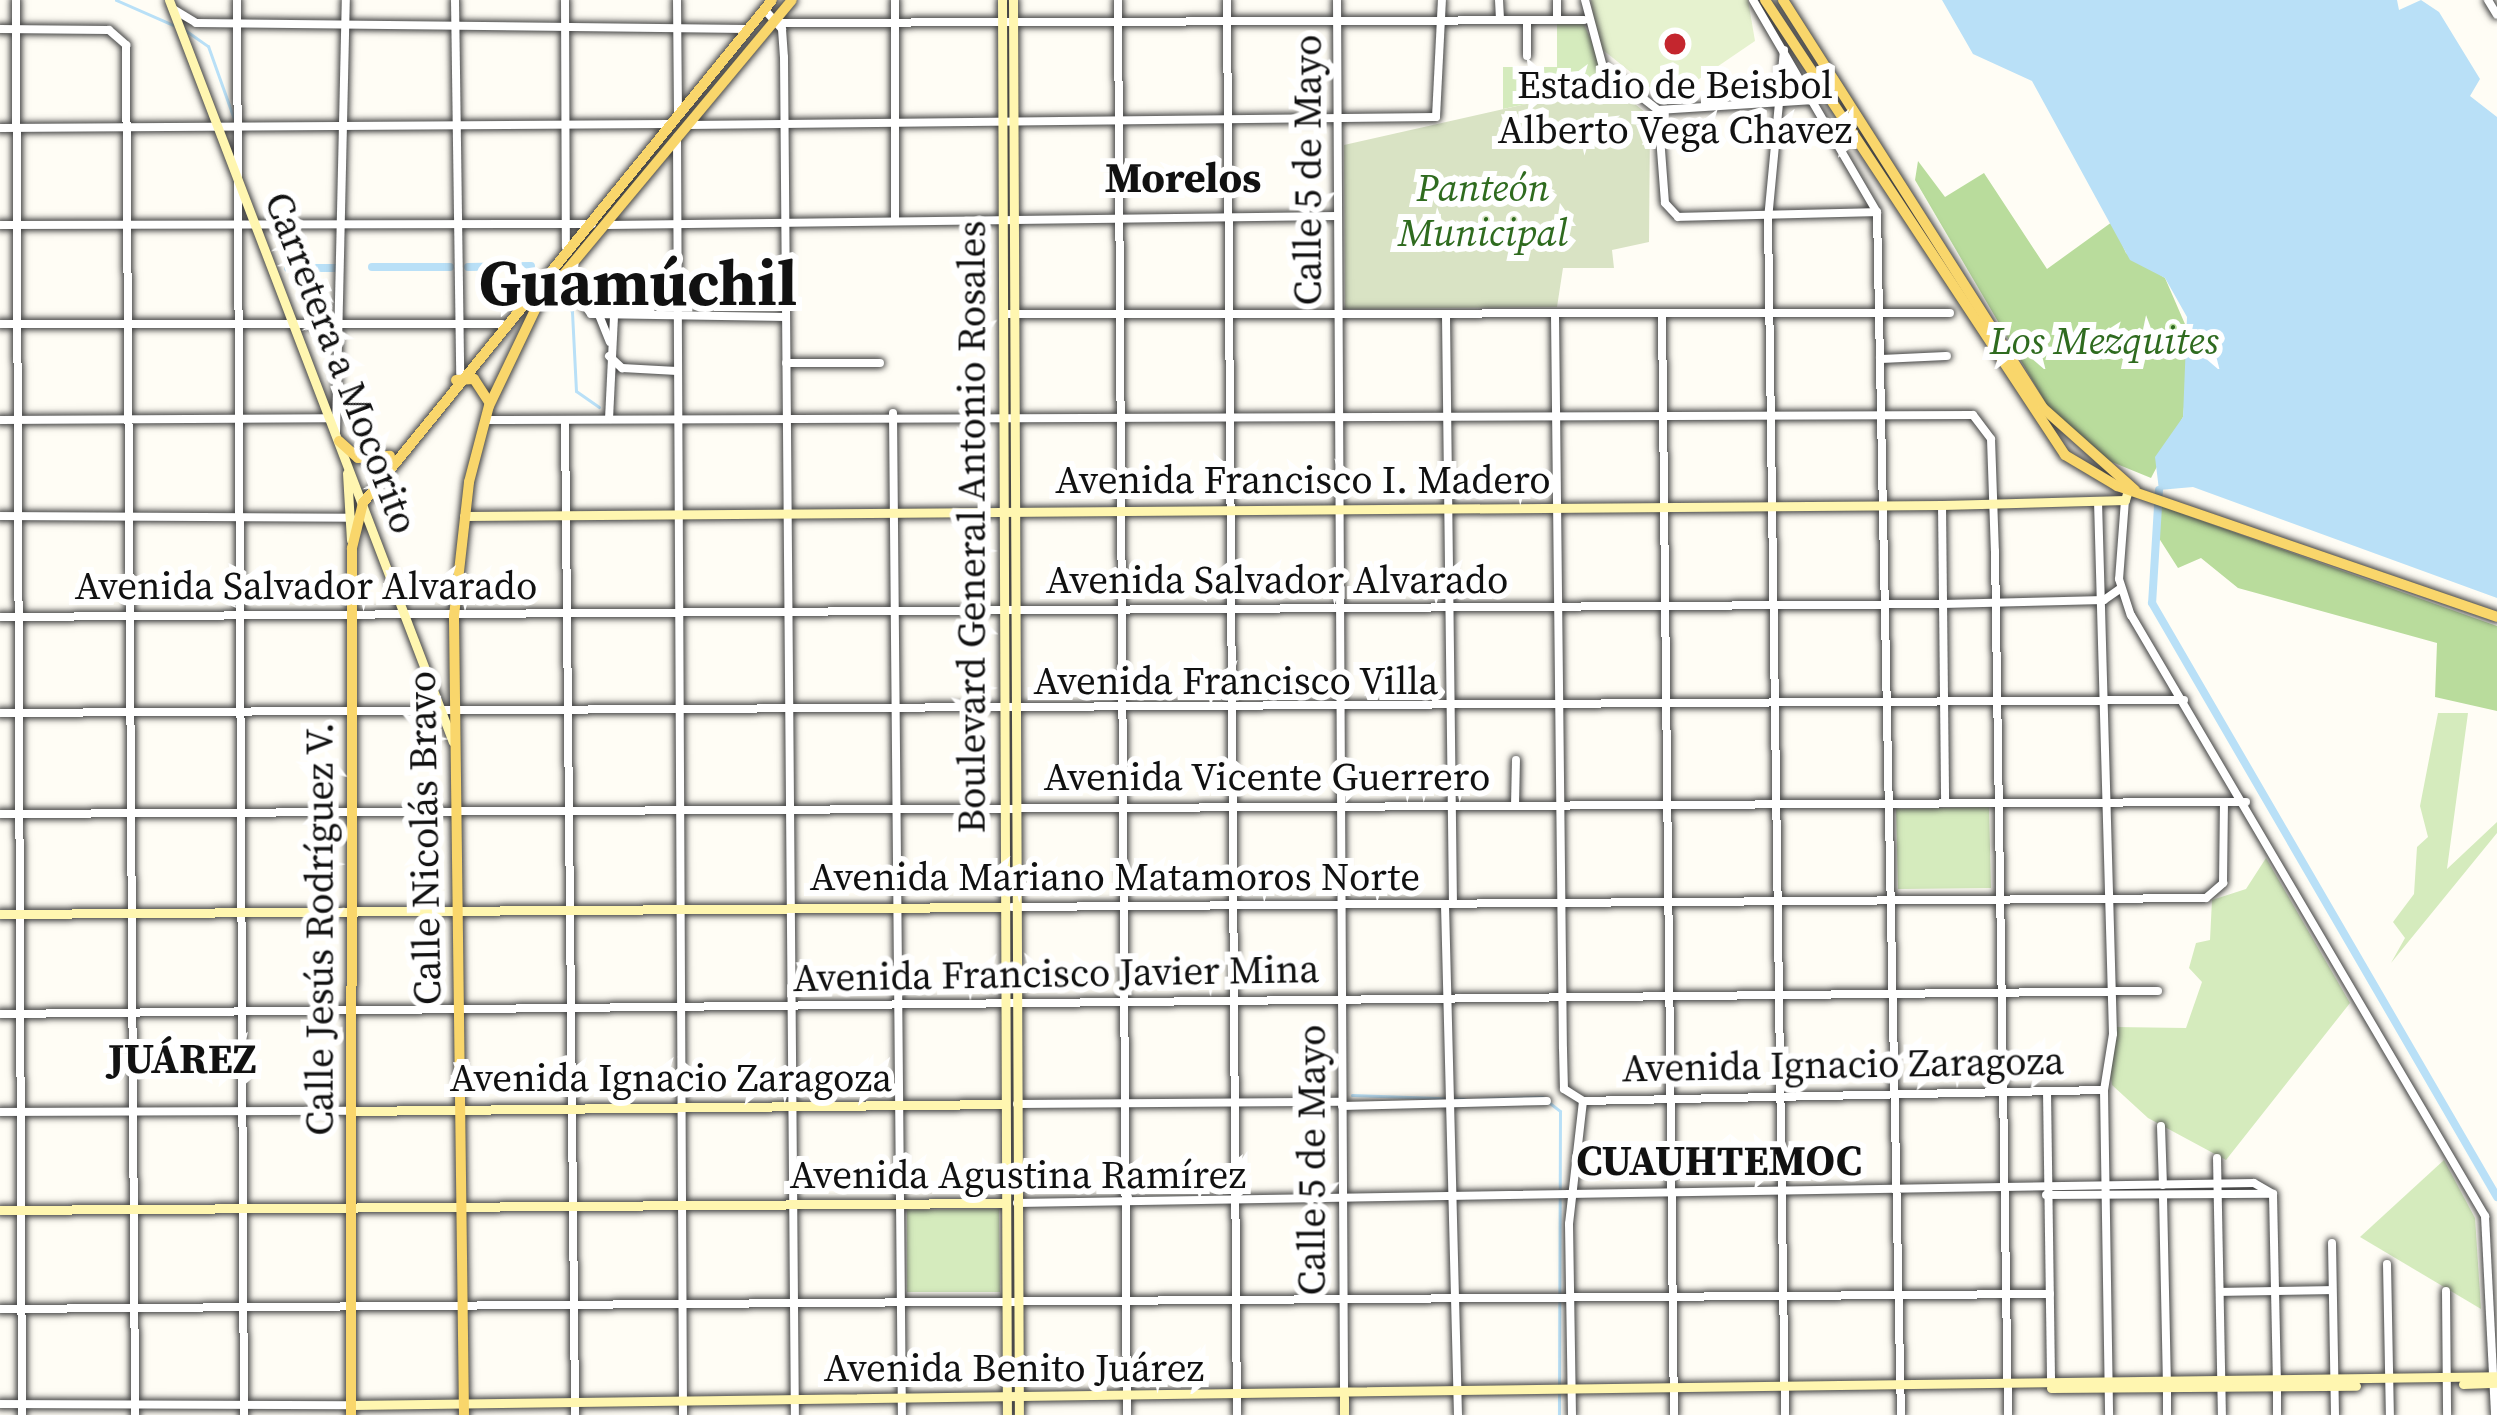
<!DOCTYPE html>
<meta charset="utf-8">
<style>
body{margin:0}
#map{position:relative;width:2497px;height:1415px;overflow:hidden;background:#fffdf5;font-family:"Source Serif 4",serif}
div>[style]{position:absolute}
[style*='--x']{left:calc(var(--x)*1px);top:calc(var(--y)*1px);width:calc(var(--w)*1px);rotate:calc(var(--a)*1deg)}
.green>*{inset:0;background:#d5ebbd}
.forest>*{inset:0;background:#b9dc9c}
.cemetery>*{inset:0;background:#d9e3c4}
.pitch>*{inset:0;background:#e6f2cf}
.water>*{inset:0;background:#b9e0f7}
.stream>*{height:3px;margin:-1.5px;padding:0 1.5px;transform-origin:1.5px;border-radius:1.5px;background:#b9e0f7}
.canal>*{height:8px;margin:-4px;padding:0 4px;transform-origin:4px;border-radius:4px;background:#b9e0f7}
.roads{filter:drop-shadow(0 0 3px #444) drop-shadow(0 0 3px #444)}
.street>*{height:8px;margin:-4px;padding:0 4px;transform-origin:4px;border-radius:4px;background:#fff}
.secondary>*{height:9px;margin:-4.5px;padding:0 4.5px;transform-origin:4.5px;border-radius:4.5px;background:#fff6b0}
.primary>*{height:10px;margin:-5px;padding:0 5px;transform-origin:5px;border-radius:5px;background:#f9d66b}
.dots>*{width:33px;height:33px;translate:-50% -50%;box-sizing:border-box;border:6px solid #fff;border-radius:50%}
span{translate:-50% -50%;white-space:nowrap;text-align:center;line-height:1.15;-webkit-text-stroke:12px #fff;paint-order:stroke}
.poi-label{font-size:39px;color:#111}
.street-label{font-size:39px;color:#111}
.park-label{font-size:39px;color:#2f6b1f;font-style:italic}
.neighbourhood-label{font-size:42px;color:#111;font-weight:700}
.town-label{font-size:63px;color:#111;font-weight:700}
</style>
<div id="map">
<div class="green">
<div style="clip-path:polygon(1557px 20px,1582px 20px,1611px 85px,1503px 109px,1503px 67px,1557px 67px)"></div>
<div style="clip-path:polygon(2438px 713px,2468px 713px,2447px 869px,2497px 822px,2497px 833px,2391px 963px,2405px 938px,2393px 922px,2414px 894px,2417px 847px,2428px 837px,2420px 806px)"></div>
<div style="clip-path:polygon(1989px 807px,1991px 888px,1898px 889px,1896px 809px)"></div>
<div style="clip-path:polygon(2266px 858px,2350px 1003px,2226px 1160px,2148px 1118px,2112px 1085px,2109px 1061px,2115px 1027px,2186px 1028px,2202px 982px,2189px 968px,2196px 943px,2210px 940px,2212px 900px,2246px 889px)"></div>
<div style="clip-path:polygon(2444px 1160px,2475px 1218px,2481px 1309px,2360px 1237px)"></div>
<div style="clip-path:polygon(999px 1209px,1000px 1292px,907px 1292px,907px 1210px)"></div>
</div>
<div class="forest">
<div style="clip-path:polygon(1918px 161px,1945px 197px,1984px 173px,2047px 269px,2112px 222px,2126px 253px,2165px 278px,2191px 338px,2183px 417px,2151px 478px,2090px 453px,2054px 417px,1915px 180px)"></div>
<div style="clip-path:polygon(2160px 506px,2497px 626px,2497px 711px,2435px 697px,2437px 643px,2238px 588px,2201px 558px,2178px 568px,2155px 532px)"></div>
</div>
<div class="cemetery">
<div style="clip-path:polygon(1611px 85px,1650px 116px,1649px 242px,1612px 250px,1614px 268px,1563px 268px,1557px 307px,1345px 309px,1344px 145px)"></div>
</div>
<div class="pitch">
<div style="clip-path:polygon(1591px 0,1748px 0,1755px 41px,1683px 90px,1653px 90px,1598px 46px)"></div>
</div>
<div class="water">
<div style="clip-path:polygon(1942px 0,2397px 0,2399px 10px,2421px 0,2439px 12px,2480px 79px,2470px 96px,2497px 117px,2497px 598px,2193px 487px,2159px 490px,2155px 457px,2183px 417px,2187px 317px,2165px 278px,2130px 260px,2032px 81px,1973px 54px)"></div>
</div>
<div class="stream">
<div style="--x:116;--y:0;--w:62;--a:23.7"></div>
<div style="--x:182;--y:28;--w:32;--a:35"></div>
<div style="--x:208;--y:46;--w:77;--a:70.4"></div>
<div style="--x:531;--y:266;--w:4;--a:34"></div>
<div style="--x:559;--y:284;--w:31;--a:65"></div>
<div style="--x:572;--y:312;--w:79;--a:87.1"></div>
<div style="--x:576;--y:391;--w:28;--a:35"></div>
<div style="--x:1352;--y:1095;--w:112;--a:2"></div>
<div style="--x:1479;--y:1099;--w:63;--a:-1.8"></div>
<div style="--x:1542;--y:1097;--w:23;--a:38"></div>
<div style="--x:1560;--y:1111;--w:304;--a:90.2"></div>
</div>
<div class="canal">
<div style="--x:372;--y:267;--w:78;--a:0"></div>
<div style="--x:468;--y:267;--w:63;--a:-0.9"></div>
<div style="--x:288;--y:268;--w:49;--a:0"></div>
<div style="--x:2159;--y:490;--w:113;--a:93.5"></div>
<div style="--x:2152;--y:603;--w:687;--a:59.85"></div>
</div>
<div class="roads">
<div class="street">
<div style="--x:16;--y:0;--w:1415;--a:89.76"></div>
<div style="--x:237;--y:0;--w:1415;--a:89.72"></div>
<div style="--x:455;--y:0;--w:373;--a:89.2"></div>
<div style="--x:565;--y:0;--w:247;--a:89.8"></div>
<div style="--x:677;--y:0;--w:112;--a:89.5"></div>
<div style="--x:895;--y:0;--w:218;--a:90"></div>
<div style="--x:1118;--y:0;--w:1415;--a:89.64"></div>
<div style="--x:1227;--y:0;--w:1415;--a:89.6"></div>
<div style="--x:1337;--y:0;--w:1395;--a:89.71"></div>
<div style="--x:1499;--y:0;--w:20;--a:87"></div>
<div style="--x:1585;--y:0;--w:69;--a:75"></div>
<div style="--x:1603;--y:67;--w:70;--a:38"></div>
<div style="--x:1658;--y:110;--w:156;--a:-3.7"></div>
<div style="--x:1753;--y:0;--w:246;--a:59.7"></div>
<div style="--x:1877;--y:212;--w:1203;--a:88.86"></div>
<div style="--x:2488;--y:0;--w:17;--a:59"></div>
<div style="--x:173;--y:9;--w:27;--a:31"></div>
<div style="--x:196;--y:23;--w:552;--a:0.62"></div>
<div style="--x:764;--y:9;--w:27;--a:48"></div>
<div style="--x:782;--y:29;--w:28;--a:86"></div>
<div style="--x:784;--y:57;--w:1358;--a:89.54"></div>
<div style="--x:1527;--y:20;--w:36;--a:90"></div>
<div style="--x:1557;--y:20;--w:20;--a:-90"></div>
<div style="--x:778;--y:23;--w:806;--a:-0.21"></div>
<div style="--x:0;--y:29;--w:109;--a:0.5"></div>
<div style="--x:109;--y:30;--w:23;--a:41"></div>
<div style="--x:126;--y:45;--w:1370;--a:89.62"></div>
<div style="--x:1784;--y:50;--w:169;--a:95.4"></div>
<div style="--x:1768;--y:218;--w:1197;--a:89.19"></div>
<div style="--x:1658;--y:110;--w:93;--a:85.7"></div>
<div style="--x:1665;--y:203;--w:19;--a:47"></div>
<div style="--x:1678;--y:217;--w:199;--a:-1.4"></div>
<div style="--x:688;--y:125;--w:748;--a:-0.61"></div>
<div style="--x:1436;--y:117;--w:117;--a:-87.1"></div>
<div style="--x:0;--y:128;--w:668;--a:-0.34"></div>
<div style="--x:677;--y:137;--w:1278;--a:89.73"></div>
<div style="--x:0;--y:225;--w:592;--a:-0.1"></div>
<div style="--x:607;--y:225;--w:730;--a:-0.71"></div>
<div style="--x:564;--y:275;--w:47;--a:55.3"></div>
<div style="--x:591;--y:314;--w:195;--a:0.9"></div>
<div style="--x:1662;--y:313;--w:1102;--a:89.38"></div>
<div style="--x:1005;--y:314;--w:945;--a:-0.06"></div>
<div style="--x:599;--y:315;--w:29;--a:68"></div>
<div style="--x:1555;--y:315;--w:734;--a:89.38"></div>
<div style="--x:1563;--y:1049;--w:40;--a:88.6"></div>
<div style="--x:1564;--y:1089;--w:22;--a:32"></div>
<div style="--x:1583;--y:1101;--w:124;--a:96.5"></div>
<div style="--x:1569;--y:1224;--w:191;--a:89.1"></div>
<div style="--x:1446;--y:316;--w:588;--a:89.32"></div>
<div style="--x:0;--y:324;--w:502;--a:0"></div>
<div style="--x:609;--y:356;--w:18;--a:43"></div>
<div style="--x:622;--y:368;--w:55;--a:3.1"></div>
<div style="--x:1880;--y:359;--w:67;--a:-2.6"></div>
<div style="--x:786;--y:363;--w:94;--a:0"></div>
<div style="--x:893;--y:413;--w:1002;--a:89.49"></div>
<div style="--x:609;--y:419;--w:103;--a:-87.2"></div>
<div style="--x:0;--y:420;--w:331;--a:-0.3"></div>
<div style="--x:486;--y:420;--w:1487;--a:-0.19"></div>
<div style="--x:1973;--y:415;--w:30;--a:53"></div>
<div style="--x:1991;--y:439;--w:112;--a:88"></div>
<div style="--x:1995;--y:551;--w:864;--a:89.14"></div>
<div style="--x:565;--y:420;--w:995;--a:89.42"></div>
<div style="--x:336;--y:432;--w:432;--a:-88.7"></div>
<div style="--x:2125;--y:500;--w:79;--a:94.3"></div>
<div style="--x:2119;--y:579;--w:38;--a:72"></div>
<div style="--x:2131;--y:615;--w:698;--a:59.5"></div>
<div style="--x:2485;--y:1216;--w:199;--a:87.1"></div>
<div style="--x:2098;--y:501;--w:533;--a:88.39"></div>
<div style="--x:2113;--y:1034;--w:57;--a:99.1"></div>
<div style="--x:2104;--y:1090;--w:325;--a:89.1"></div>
<div style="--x:1942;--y:505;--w:298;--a:89.4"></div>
<div style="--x:0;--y:516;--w:351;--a:0.3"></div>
<div style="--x:0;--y:617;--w:1943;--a:-0.38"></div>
<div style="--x:1943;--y:604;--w:161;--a:-1.4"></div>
<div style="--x:2104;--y:600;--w:19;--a:-35"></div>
<div style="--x:0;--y:713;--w:2184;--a:-0.34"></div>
<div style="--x:1515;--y:806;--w:46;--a:-88.8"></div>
<div style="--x:0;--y:814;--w:2246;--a:-0.31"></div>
<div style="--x:1445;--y:905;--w:510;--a:88.54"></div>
<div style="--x:1012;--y:907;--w:1194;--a:-0.43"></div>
<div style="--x:2206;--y:898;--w:23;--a:-41"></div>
<div style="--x:2223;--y:883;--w:81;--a:-89.3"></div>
<div style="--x:0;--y:1014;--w:2158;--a:-0.61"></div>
<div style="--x:2047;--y:1091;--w:292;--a:89.2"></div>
<div style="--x:1583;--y:1101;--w:520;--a:-1.21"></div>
<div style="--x:1017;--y:1104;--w:325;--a:-0.4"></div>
<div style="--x:1342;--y:1106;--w:205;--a:-1.4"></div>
<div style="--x:0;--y:1112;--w:350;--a:-0.2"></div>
<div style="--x:2161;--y:1126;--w:59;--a:88.1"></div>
<div style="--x:2217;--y:1158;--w:257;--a:88.9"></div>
<div style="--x:2273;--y:1194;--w:185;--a:88.8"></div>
<div style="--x:2046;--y:1195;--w:227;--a:-0.3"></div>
<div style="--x:2163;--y:1196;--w:185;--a:88.8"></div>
<div style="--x:1017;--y:1203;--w:1237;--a:-0.93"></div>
<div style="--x:2254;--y:1183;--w:22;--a:30"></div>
<div style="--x:2332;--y:1243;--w:172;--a:89"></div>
<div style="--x:2387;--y:1264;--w:151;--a:88.9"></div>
<div style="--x:2446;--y:1291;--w:124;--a:89.5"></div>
<div style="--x:2220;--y:1292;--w:112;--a:-1"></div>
<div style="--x:0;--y:1309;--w:2050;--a:-0.42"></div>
<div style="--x:2277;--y:1388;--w:27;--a:90"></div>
<div style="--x:2167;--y:1390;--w:25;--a:90"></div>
<div style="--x:0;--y:1404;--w:351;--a:0.2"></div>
</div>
<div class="secondary">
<div style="--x:169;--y:0;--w:794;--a:69.06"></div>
<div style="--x:1002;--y:0;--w:1415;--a:89.8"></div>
<div style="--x:1013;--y:0;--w:1415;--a:89.76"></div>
<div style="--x:347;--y:473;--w:67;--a:86.6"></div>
<div style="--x:464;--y:516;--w:1478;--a:-0.43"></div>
<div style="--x:1942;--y:505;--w:183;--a:-1.6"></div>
<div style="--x:2125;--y:500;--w:14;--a:-73"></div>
<div style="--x:0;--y:914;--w:1003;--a:-0.4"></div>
<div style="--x:350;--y:1111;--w:655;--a:-0.61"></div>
<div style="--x:0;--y:1210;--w:1005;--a:-0.4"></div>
<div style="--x:2463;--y:1384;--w:34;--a:-2"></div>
<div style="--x:2051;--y:1388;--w:305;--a:-0.4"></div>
<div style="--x:1344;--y:1397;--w:18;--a:90"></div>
<div style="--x:351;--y:1405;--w:2146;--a:-0.77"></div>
</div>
<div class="primary">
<div style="--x:1765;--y:0;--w:545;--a:56.6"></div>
<div style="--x:2065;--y:455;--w:61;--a:30.8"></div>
<div style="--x:2117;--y:486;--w:402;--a:19"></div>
<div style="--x:1783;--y:0;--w:484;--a:57.5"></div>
<div style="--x:2043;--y:408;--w:123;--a:41.7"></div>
<div style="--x:456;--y:380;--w:18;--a:-3"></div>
<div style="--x:474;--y:379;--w:27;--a:57"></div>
<div style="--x:339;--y:441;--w:25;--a:42"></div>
<div style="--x:358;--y:458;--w:32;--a:-4"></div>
<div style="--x:351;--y:1415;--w:867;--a:-89.93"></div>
<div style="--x:352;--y:548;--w:46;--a:-76.3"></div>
<div style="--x:363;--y:503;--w:648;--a:-50.88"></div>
<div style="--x:464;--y:1415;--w:799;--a:-90.72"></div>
<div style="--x:454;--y:616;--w:135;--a:-83.6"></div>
<div style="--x:469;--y:482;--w:79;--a:-75.3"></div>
<div style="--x:489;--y:406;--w:111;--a:-64.4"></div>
<div style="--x:537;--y:306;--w:398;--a:-50.2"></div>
</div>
</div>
<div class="dots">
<div style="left:1675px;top:44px;background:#c4262e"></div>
</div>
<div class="poi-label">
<span style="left:1675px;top:108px">Estadio de Beisbol<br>Alberto Vega Chavez</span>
</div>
<div class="street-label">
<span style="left:1308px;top:170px;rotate:-90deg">Calle 5 de Mayo</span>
<span style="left:341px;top:363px;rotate:69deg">Carretera a Mocorito</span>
<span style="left:1303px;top:480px">Avenida Francisco I. Madero</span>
<span style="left:972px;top:527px;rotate:-90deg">Boulevard General Antonio Rosales</span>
<span style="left:1277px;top:580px">Avenida Salvador Alvarado</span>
<span style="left:306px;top:586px">Avenida Salvador Alvarado</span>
<span style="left:1236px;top:681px">Avenida Francisco Villa</span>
<span style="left:1267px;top:777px">Avenida Vicente Guerrero</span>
<span style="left:425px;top:838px;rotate:-91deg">Calle Nicolás Bravo</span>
<span style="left:1115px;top:877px">Avenida Mariano Matamoros Norte</span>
<span style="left:320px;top:929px;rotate:-90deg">Calle Jesús Rodríguez V.</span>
<span style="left:1056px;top:974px;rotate:-1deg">Avenida Francisco Javier Mina</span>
<span style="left:1843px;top:1065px;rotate:-1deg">Avenida Ignacio Zaragoza</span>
<span style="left:671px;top:1078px">Avenida Ignacio Zaragoza</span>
<span style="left:1312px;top:1160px;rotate:-90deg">Calle 5 de Mayo</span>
<span style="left:1018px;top:1175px">Avenida Agustina Ramírez</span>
<span style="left:1014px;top:1368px">Avenida Benito Juárez</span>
</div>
<div class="park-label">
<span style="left:1483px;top:211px">Panteón<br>Municipal</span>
<span style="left:2104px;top:341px">Los Mezquites</span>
</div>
<div class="neighbourhood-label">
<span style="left:1183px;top:177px">Morelos</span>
<span style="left:182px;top:1058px">JUÁREZ</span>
<span style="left:1719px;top:1160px">CUAUHTEMOC</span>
</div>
<div class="town-label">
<span style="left:638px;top:283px">Guamúchil</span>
</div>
</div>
